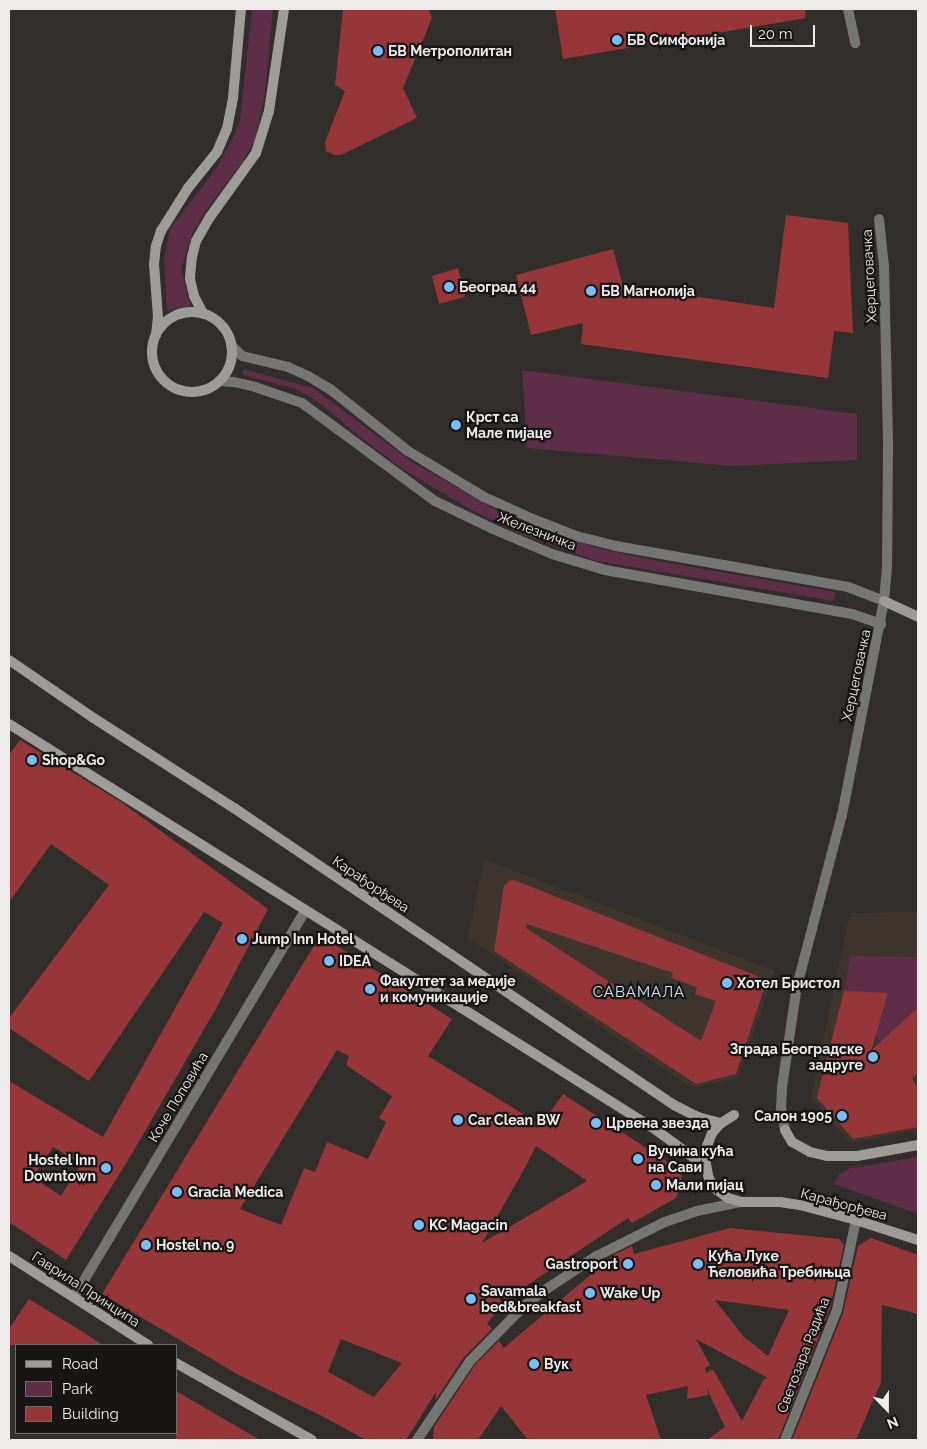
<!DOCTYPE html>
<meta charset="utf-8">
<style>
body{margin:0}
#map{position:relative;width:927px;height:1449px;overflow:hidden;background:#312e2b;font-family:Raleway,sans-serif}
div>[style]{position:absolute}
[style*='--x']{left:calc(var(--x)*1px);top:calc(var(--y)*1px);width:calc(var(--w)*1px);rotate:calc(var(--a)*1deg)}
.built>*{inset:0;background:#3e352f}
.green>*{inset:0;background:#5e2e48}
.building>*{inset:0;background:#963639}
.street>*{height:10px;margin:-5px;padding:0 5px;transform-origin:5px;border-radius:5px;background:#757573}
.secondary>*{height:10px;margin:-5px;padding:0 5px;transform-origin:5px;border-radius:5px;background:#9d9c99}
.secondary>.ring{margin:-5px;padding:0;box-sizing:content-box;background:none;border:10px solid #9d9c99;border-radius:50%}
.dots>*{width:14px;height:14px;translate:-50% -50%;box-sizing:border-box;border:2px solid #181615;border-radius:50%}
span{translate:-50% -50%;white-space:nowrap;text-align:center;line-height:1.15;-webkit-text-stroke:4.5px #181615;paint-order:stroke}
.poi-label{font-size:14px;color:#eeecea;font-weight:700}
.left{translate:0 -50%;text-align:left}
.right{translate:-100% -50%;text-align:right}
.street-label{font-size:14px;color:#eeecea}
.neighbourhood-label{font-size:15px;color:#cee8fd;letter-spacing:1px}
.frame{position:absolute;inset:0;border:10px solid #eeecea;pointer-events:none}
.legend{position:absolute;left:15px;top:1344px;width:162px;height:90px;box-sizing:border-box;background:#181615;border:1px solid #6e6c6a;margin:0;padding:6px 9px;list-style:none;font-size:15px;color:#eeecea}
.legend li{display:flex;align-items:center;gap:10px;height:25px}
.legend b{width:25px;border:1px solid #6e6c6a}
.north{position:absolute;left:862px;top:1384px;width:50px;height:50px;-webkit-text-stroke:4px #181615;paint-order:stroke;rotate:158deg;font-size:14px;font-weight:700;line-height:20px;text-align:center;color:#eeecea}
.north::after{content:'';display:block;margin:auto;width:18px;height:22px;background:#eeecea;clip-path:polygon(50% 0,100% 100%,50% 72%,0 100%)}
.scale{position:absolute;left:750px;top:25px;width:65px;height:22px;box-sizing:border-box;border:2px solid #eeecea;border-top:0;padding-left:6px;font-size:15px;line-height:18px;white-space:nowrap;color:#eeecea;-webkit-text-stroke:4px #181615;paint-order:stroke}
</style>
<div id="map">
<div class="built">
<div style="clip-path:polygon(484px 859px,775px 971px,738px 1078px,692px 1088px,468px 938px)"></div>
<div style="clip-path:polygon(918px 912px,918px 1130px,850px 1143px,811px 1098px,850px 913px)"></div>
</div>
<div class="green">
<div style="clip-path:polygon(252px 9px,273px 9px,265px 92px,255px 140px,241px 164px,204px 213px,193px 232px,181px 269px,191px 307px,167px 310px,164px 260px,170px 229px,215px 170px,230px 144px,240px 121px)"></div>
<div style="clip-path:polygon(243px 369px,313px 388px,412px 462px,498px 511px,539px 528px,597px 548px,657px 561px,836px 592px,834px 601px,597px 561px,522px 535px,468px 508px,404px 470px,369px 444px,317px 401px,296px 389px,243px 375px)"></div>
<div style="clip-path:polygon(522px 370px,857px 414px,857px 460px,733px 466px,527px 448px)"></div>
<div style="clip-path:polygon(850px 956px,918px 957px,918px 1007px,881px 1042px,875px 1036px,888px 994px,844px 991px)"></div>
<div style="clip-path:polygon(918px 1157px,918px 1214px,834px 1184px,839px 1174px,850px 1168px)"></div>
</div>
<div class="building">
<div style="clip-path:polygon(343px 9px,428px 9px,432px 18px,403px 88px,417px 118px,341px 155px,334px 155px,326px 151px,325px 142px,345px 91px,335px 85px)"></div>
<div style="clip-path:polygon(555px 9px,805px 9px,806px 18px,563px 59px)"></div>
<div style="clip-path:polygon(786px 215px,848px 223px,853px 333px,834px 331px,828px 378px,581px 344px,583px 323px,531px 335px,516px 275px,613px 249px,623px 286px,774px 308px)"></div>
<div style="clip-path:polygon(458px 268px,465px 297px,439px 304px,432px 276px)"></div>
<div style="clip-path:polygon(evenodd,20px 740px,121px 802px,268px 909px,218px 1005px,133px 1152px,66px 1260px,9px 1222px,9px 1081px,103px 1137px,223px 923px,204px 912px,89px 1081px,9px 1028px,9px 1018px,109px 885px,51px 844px,9px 902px,9px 755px,20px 740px,53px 1147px,81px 1164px,61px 1196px,33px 1177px,53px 1147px)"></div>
<div style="clip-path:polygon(evenodd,514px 880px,767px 980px,736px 1074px,696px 1084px,494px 951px,504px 886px,509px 881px,514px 880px,527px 924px,673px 973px,671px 978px,697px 987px,695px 994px,716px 1001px,701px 1041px,526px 928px,527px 924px)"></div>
<div style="clip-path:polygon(evenodd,315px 944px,334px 944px,452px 1019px,428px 1056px,541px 1125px,563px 1094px,682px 1171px,680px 1187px,676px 1198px,632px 1223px,628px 1218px,511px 1296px,487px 1323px,492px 1329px,464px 1357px,435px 1401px,436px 1392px,406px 1440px,366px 1440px,322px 1416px,237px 1374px,102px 1294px,315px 944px,337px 1050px,349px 1056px,346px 1065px,392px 1096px,379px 1118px,386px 1122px,368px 1159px,327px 1142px,315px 1172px,304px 1168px,281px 1225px,240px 1209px,337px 1050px,315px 944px,536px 1146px,587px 1181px,482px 1243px,526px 1166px,536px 1146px,315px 944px,341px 1339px,402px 1363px,374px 1397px,328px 1372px,341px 1339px)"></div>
<div style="clip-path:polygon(844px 991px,888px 993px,871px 1051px,918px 1007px,918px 1073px,912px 1078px,918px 1089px,918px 1127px,853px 1139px,817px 1098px)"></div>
<div style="clip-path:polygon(evenodd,730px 1228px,839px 1239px,844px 1245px,830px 1308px,778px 1440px,707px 1440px,725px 1427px,707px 1389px,708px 1395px,687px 1399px,688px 1386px,646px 1395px,661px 1440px,528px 1440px,501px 1406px,478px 1440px,433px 1440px,434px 1427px,475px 1365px,499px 1341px,504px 1348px,615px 1254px,632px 1246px,634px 1254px,730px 1228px,715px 1300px,789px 1310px,768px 1356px,743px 1336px,715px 1300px,730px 1228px,696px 1339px,768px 1378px,764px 1379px,742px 1421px,713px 1369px,706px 1373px,705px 1368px,710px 1365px,696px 1339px)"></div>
<div style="clip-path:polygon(871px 1238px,918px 1255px,918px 1314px,882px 1305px,881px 1382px,856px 1440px,792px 1440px,843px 1313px,858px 1246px)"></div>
<div style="clip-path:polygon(29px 1299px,83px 1332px,102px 1345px,9px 1345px,9px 1329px)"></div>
<div style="clip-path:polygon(176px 1391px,260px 1440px,176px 1440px)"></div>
</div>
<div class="street">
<div style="--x:848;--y:9;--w:35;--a:78"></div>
<div style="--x:231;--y:345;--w:16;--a:45"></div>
<div style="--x:242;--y:356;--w:47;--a:13.4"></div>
<div style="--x:288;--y:367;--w:22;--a:24"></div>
<div style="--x:308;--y:376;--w:26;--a:31"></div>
<div style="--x:330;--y:389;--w:100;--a:38.5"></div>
<div style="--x:408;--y:451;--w:89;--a:31.2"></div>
<div style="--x:484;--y:497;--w:56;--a:24.3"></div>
<div style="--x:535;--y:520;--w:44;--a:21.3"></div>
<div style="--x:576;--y:536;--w:41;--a:14"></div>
<div style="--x:616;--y:546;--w:236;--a:10"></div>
<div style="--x:848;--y:587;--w:39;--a:21"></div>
<div style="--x:219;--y:381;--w:15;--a:4"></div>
<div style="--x:234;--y:382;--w:22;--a:13"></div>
<div style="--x:255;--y:387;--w:50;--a:18.8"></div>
<div style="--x:302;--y:403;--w:165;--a:36.4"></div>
<div style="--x:435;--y:501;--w:64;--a:25.8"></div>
<div style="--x:493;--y:529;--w:64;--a:23"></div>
<div style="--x:552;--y:554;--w:55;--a:16.8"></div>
<div style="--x:605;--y:570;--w:251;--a:10.1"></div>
<div style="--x:852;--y:614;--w:31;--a:19"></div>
<div style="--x:785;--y:1130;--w:22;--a:-100"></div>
<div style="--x:781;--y:1108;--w:21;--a:-87"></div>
<div style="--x:782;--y:1087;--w:102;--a:-81.6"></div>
<div style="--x:797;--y:986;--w:177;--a:-75.3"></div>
<div style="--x:842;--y:815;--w:218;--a:-78.9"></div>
<div style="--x:884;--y:601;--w:34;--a:-85"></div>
<div style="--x:887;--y:567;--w:126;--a:-89.5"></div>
<div style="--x:888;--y:441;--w:175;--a:-91.3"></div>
<div style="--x:884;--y:266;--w:47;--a:-96.1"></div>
<div style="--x:74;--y:1297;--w:450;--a:-59.1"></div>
<div style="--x:417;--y:1440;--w:95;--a:-56.1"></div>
<div style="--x:470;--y:1361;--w:76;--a:-45.5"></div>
<div style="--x:523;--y:1307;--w:21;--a:-39"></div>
<div style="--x:539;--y:1294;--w:67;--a:-33.5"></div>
<div style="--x:595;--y:1257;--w:78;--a:-26.6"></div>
<div style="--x:665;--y:1222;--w:34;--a:-19"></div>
<div style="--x:697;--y:1211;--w:45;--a:-11.6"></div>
<div style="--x:785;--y:1440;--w:140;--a:-68.2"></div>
<div style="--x:837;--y:1310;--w:92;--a:-78.1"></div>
</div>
<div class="secondary">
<div class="ring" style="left:152px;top:312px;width:70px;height:70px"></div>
<div style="--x:203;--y:313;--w:19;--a:-118"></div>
<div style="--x:194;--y:296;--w:18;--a:-103"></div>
<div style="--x:190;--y:278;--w:21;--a:-85"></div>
<div style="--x:192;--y:257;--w:16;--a:-76"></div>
<div style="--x:196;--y:241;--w:28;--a:-60"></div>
<div style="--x:210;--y:217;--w:79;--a:-54.3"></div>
<div style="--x:256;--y:153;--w:44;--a:-72.8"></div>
<div style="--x:269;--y:111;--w:103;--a:-81.6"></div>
<div style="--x:156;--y:335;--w:18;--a:-84"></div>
<div style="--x:158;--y:317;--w:53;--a:-94.3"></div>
<div style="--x:154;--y:264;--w:18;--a:-84"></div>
<div style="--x:156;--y:246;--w:16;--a:-72"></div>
<div style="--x:161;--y:231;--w:51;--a:-57.9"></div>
<div style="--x:188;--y:188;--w:46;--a:-51.1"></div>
<div style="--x:217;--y:152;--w:25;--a:-67"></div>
<div style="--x:227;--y:129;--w:32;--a:-79"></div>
<div style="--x:233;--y:98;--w:89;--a:-84.9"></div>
<div style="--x:884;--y:601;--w:38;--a:25"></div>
<div style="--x:9;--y:660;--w:101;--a:34.5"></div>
<div style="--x:92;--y:717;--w:169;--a:32.7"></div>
<div style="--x:234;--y:808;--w:531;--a:34.02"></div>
<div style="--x:674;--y:1105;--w:27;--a:27"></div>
<div style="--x:698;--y:1117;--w:24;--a:15"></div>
<div style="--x:9;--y:724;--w:764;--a:32.11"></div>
<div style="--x:656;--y:1130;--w:61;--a:36.3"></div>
<div style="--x:734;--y:1115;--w:15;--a:148"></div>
<div style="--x:721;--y:1123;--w:13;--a:132"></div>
<div style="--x:712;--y:1133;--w:22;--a:111"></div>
<div style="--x:704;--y:1154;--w:25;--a:79"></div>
<div style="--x:709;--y:1179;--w:14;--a:54"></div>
<div style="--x:717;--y:1190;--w:14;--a:36"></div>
<div style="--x:728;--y:1198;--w:14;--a:17"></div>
<div style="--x:741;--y:1202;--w:39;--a:0"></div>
<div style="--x:780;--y:1202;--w:20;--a:9"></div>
<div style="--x:800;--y:1205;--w:58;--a:15"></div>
<div style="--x:856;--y:1220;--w:65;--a:17.9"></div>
<div style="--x:785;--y:1130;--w:14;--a:60"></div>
<div style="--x:792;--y:1142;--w:21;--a:29"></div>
<div style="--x:810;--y:1152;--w:17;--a:13"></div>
<div style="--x:827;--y:1156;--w:30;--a:0"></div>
<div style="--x:857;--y:1156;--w:62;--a:-10.2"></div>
<div style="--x:9;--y:1256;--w:165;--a:32.6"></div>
<div style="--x:176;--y:1363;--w:156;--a:29.5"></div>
</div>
<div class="dots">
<div style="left:617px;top:40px;background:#78bff7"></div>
<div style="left:378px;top:51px;background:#78bff7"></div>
<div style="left:449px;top:287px;background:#78bff7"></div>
<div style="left:591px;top:291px;background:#78bff7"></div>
<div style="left:456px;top:425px;background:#78bff7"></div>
<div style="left:32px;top:760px;background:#78bff7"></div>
<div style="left:242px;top:939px;background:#78bff7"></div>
<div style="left:329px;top:961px;background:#78bff7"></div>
<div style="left:727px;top:983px;background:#78bff7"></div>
<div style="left:370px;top:989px;background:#78bff7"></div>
<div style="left:873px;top:1057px;background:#78bff7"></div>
<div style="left:842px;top:1116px;background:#78bff7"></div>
<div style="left:458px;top:1120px;background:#78bff7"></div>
<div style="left:596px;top:1123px;background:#78bff7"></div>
<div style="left:638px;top:1159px;background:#78bff7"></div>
<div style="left:106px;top:1168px;background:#78bff7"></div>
<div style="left:656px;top:1185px;background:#78bff7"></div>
<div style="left:177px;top:1192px;background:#78bff7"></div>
<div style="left:419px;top:1225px;background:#78bff7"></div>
<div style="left:146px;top:1245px;background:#78bff7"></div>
<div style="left:628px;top:1264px;background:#78bff7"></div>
<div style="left:698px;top:1264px;background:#78bff7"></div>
<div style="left:590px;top:1293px;background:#78bff7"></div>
<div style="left:471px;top:1299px;background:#78bff7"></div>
<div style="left:534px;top:1364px;background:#78bff7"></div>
</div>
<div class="poi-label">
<span class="left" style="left:627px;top:40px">БВ Симфонија</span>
<span class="left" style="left:388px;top:51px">БВ Метрополитан</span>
<span class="left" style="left:459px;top:287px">Београд 44</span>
<span class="left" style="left:601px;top:291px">БВ Магнолија</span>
<span class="left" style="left:466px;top:425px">Крст са<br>Мале пијаце</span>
<span class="left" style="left:42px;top:760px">Shop&amp;Go</span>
<span class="left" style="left:252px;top:939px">Jump Inn Hotel</span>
<span class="left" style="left:339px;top:961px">IDEA</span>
<span class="left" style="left:380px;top:989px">Факултет за медије<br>и комуникације</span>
<span class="left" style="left:737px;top:983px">Хотел Бристол</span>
<span class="right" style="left:863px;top:1057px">Зграда Београдске<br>задруге</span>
<span class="right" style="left:832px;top:1116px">Салон 1905</span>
<span class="left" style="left:468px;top:1120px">Car Clean BW</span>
<span class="left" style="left:606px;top:1123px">Црвена звезда</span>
<span class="left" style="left:648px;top:1159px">Вучина кућа<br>на Сави</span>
<span class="right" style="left:96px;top:1168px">Hostel Inn<br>Downtown</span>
<span class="left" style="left:666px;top:1185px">Мали пијац</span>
<span class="left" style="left:188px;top:1192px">Gracia Medica</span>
<span class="left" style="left:429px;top:1225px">KC Magacin</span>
<span class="left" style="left:156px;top:1245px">Hostel no. 9</span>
<span class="left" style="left:708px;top:1264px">Кућа Луке<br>Ћеловића Требињца</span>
<span class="right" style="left:618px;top:1264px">Gastroport</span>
<span class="left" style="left:481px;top:1299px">Savamala<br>bed&amp;breakfast</span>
<span class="left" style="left:600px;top:1293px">Wake Up</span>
<span class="left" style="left:544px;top:1364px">Вук</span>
</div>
<div class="street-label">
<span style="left:869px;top:276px;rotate:-93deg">Херцеговачка</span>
<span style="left:537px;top:531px;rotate:21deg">Железничка</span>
<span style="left:856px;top:675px;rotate:-78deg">Херцеговачка</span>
<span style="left:371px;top:884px;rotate:34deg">Карађорђева</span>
<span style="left:178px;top:1097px;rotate:-59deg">Коче Поповића</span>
<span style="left:844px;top:1204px;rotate:15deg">Карађорђева</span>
<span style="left:86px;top:1289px;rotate:33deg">Гаврила Принципа</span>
<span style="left:803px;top:1355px;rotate:-69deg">Светозара Радића</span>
</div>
<div class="neighbourhood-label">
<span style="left:639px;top:993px">САВАМАЛА</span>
</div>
<div class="frame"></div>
<ul class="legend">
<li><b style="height:6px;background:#9d9c99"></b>Road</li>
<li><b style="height:14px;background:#5e2e48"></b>Park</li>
<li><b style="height:14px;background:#963639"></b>Building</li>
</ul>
<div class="north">N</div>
<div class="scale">20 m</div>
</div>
